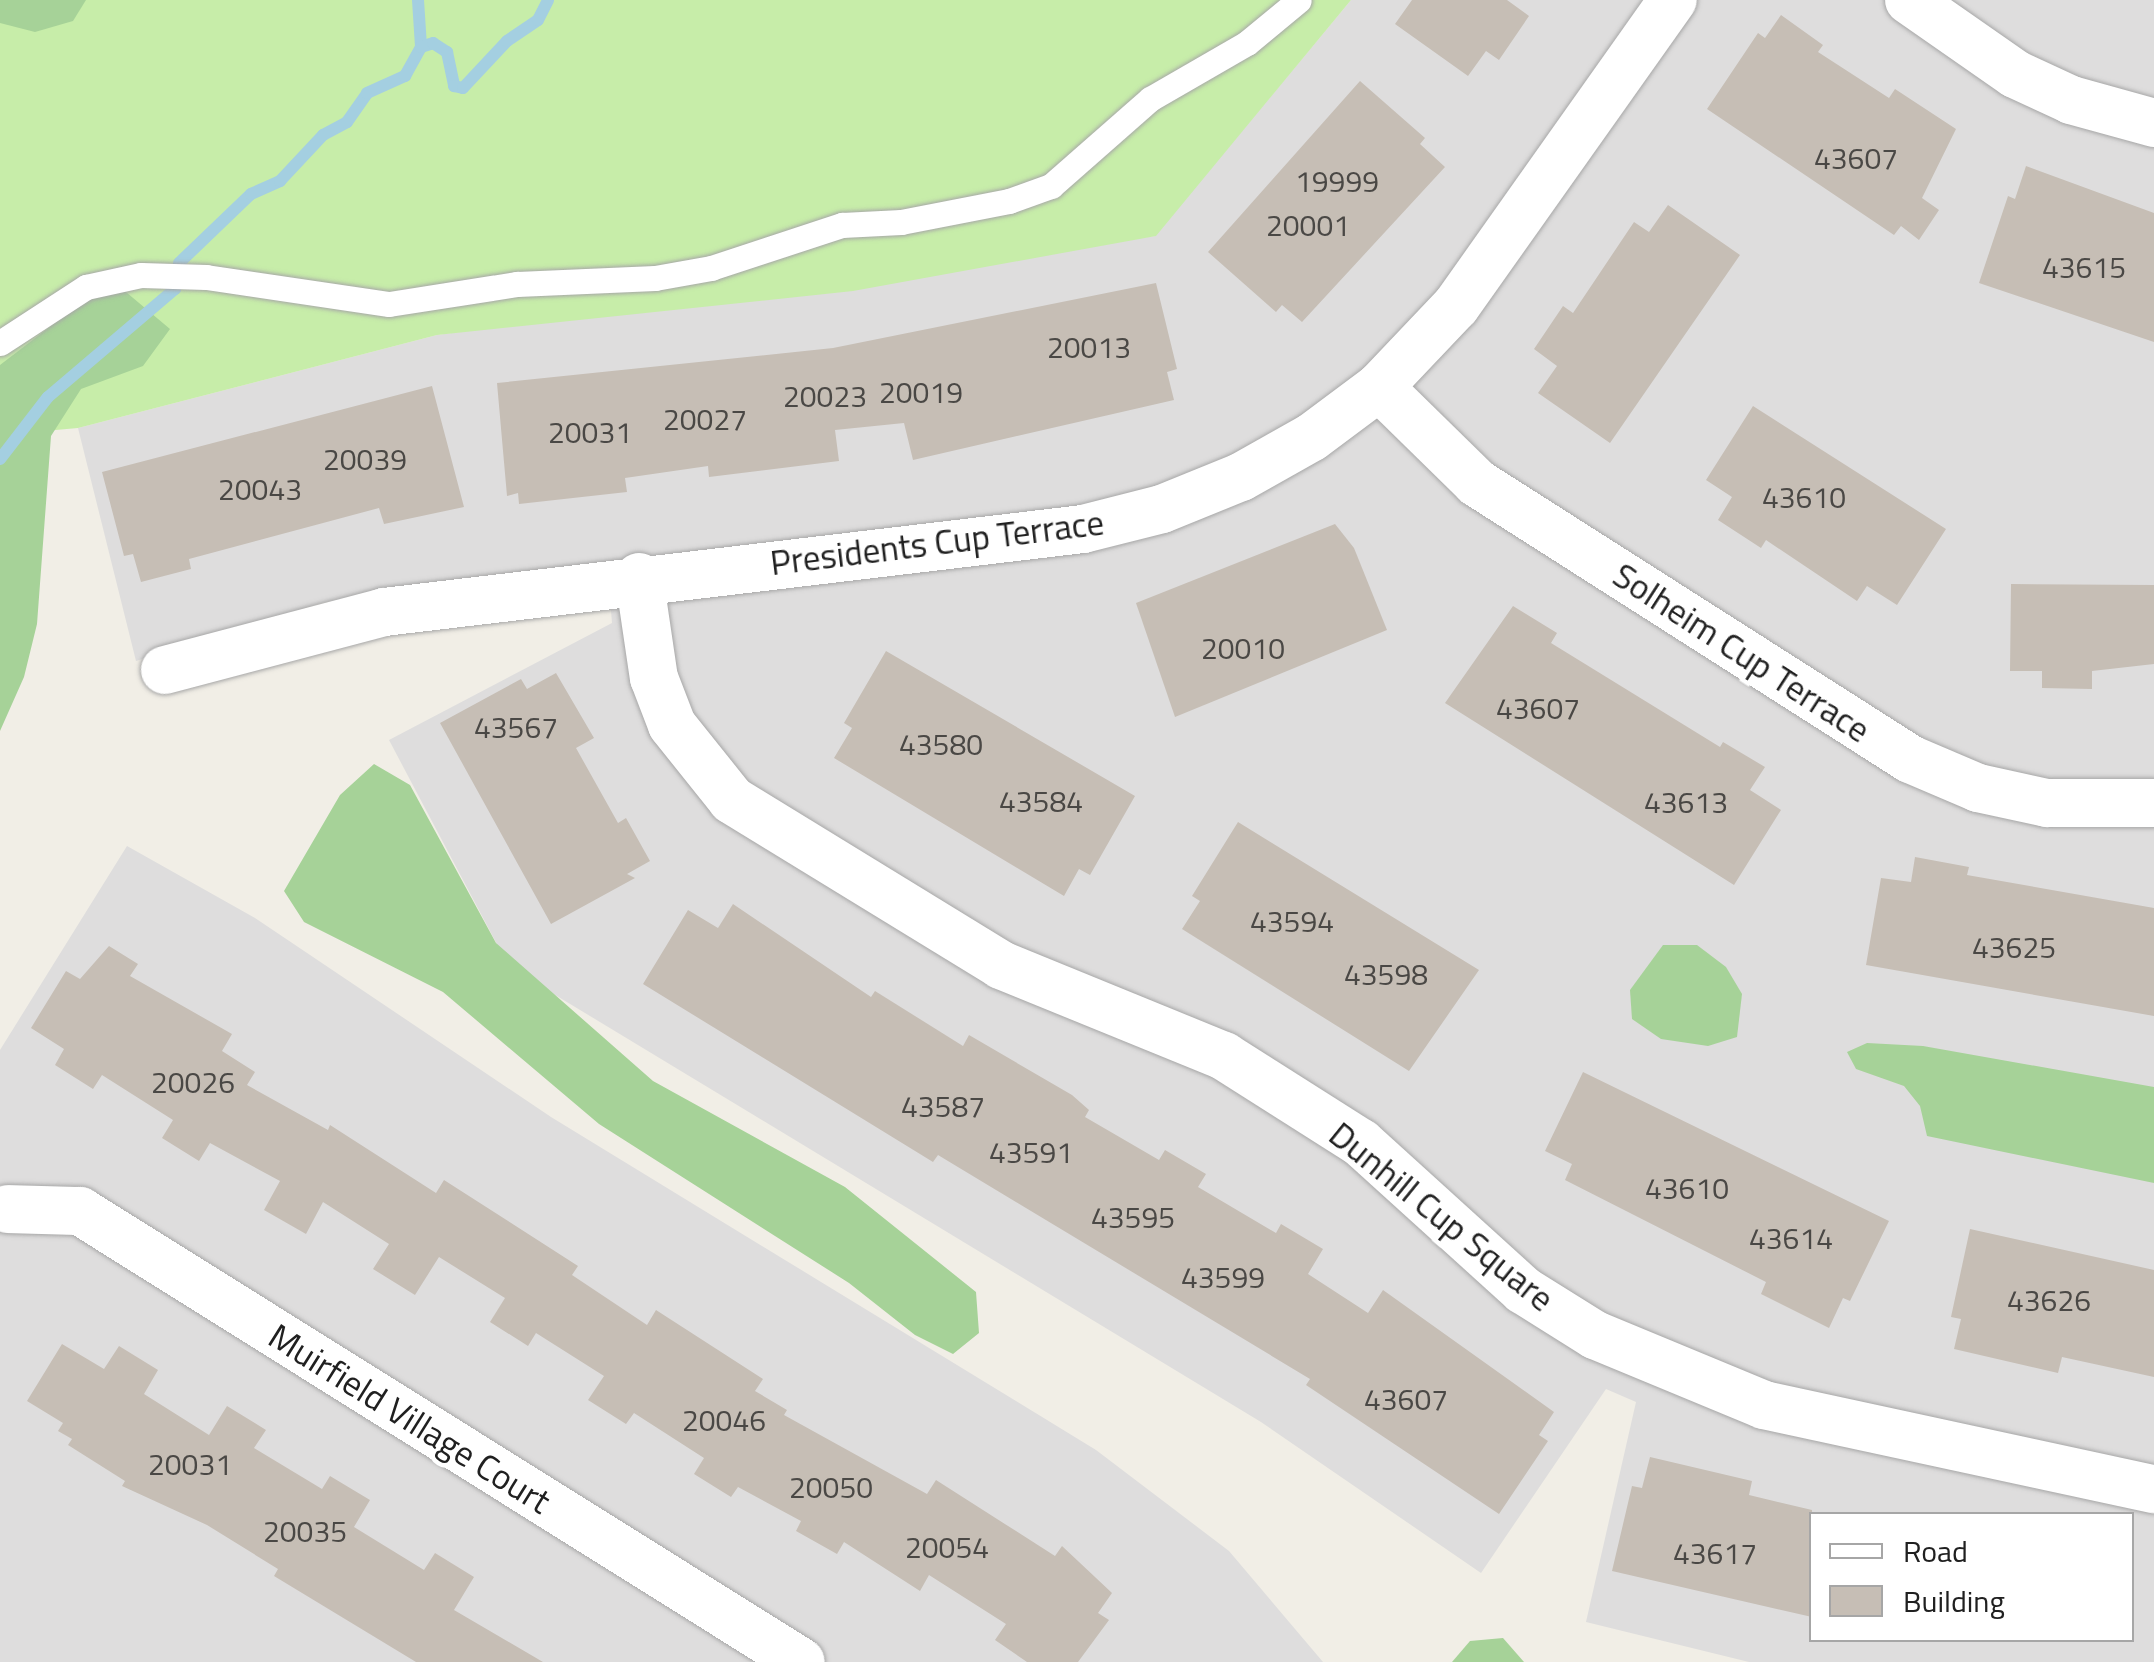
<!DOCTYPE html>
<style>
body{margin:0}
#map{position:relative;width:2154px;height:1662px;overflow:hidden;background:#f1eee6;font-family:"Titillium Web",sans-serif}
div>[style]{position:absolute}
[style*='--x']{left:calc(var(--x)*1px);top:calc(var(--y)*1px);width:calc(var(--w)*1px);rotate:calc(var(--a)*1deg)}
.residential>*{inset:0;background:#dedddd}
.grass>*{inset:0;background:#c7eda9}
.forest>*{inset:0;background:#a6d298}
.stream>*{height:12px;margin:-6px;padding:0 6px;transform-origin:6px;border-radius:6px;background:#a4cfe1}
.building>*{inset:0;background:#c6beb5}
.roads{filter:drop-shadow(0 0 2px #a7a7a7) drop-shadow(0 0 2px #a7a7a7)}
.lane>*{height:25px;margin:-12.5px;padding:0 12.5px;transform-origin:12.5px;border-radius:12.5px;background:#fff}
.street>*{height:48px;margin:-24px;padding:0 24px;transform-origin:24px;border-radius:24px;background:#fff}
span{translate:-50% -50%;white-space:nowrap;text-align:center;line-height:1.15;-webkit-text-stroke:9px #fff;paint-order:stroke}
.number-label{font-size:30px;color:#4a4845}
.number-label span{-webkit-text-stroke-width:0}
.street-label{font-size:35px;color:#202020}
.legend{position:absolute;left:1809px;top:1512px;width:325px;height:130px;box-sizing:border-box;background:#fff;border:2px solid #a6a6a6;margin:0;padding:12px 18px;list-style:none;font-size:30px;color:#202020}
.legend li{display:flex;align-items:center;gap:20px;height:50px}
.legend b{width:50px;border:2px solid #a6a6a6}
</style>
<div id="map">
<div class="residential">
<div style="clip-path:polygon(evenodd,1351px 0,2154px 0,2154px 1662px,1749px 1662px,1586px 1622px,1636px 1402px,1606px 1389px,1481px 1573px,1261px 1422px,509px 967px,389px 740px,612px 623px,607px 562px,325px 602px,136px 661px,78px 428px,437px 335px,1155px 236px,1351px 0,1812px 1514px,2132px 1514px,2132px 1640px,1812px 1640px,1812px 1514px)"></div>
<div style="clip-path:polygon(127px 846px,255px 918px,551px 1117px,1096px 1450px,1229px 1551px,1323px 1662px,0 1662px,0 1050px)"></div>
</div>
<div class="grass">
<div style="clip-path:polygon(0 0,1351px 0,1156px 236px,853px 291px,437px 335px,78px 428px,0 435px)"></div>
</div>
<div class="forest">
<div style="clip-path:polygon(0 0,86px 0,73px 21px,35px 32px,0 23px)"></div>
<div style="clip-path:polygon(120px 287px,170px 329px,143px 366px,81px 389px,51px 436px,37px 624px,24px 677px,0 731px,0 365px,81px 303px)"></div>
<div style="clip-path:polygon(374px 764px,410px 785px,496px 943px,653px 1081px,845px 1187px,976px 1292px,979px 1333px,953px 1354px,915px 1335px,849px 1283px,599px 1124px,443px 992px,304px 922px,284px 891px,340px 795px)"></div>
<div style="clip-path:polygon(1663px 945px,1697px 945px,1726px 967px,1742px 994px,1737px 1037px,1708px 1046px,1661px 1039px,1632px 1019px,1630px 990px)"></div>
<div style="clip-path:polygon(1867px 1043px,1923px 1046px,2154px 1087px,2154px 1183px,1927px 1136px,1920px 1106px,1904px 1086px,1856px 1069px,1847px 1052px)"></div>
<div style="clip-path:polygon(1503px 1638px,1524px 1662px,1452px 1662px,1470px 1641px)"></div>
</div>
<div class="stream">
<div style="--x:418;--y:0;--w:47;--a:86.3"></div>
<div style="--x:0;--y:459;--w:78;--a:-52.3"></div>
<div style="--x:48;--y:397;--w:167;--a:-40.4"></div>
<div style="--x:175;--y:289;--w:26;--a:-81"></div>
<div style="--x:179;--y:263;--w:100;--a:-43.8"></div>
<div style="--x:251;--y:194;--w:32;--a:-24"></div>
<div style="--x:280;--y:181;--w:63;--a:-46.9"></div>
<div style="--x:323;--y:135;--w:27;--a:-28"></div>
<div style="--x:347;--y:122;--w:35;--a:-55"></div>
<div style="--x:367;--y:93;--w:42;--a:-24.1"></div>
<div style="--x:405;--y:76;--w:33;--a:-61"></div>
<div style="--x:421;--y:47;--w:13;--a:-18"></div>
<div style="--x:433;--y:43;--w:17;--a:33"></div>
<div style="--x:447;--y:52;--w:35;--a:78"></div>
<div style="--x:454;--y:86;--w:9;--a:13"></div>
<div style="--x:463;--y:88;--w:64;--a:-46.9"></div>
<div style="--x:507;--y:41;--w:37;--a:-34"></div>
<div style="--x:538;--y:20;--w:22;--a:-63"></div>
</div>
<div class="building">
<div style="clip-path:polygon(1412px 0,1507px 0,1529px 16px,1499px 60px,1486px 51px,1468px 76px,1395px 24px)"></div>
<div style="clip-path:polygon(1781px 15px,1823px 45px,1818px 52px,1889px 98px,1895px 89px,1956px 129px,1922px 198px,1939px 210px,1919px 240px,1901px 226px,1894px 235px,1707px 109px,1758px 33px,1765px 38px)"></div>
<div style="clip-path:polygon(1360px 81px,1425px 138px,1420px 144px,1445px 167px,1302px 322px,1282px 305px,1276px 312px,1208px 252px)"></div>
<div style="clip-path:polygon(2026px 166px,2154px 213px,2154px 342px,1979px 283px,2008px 196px,2015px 199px)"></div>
<div style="clip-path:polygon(1668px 205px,1740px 255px,1610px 443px,1538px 393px,1557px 366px,1534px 349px,1563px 306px,1573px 313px,1634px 222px,1649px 232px)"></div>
<div style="clip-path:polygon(1156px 283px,1177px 369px,1167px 372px,1174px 400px,913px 460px,904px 423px,835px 430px,839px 461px,709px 477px,708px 466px,625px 478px,627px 492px,519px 504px,518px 493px,507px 496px,497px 383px,833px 348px)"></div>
<div style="clip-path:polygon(432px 386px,464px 507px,384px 524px,379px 508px,189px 559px,191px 569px,141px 582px,133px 554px,124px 556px,102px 472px)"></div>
<div style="clip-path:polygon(1753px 406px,1946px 529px,1897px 605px,1867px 586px,1857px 601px,1766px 540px,1761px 548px,1718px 520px,1732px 497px,1706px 480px)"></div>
<div style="clip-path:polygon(1335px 524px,1354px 548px,1387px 630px,1175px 717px,1136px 603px)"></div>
<div style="clip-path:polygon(2011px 584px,2154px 585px,2154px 664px,2092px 671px,2092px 689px,2042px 688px,2042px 671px,2010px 671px)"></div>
<div style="clip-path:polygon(1513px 606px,1557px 633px,1551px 643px,1720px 747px,1723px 742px,1765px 767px,1750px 790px,1781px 810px,1734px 885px,1445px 703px)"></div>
<div style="clip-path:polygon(886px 651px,1135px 796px,1090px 875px,1079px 869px,1064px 896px,834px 758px,852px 728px,844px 723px)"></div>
<div style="clip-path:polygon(556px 673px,594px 738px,576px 748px,618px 823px,626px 818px,650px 861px,627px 874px,635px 878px,551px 924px,440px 723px,521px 679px,527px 689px)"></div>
<div style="clip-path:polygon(1238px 822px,1479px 970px,1409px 1071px,1182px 929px,1200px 901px,1192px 896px)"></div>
<div style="clip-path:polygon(1915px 857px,1969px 867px,1967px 875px,2154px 908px,2154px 1016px,1866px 965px,1881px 878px,1911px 882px)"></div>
<div style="clip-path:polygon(733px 904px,871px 997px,875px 991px,963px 1046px,969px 1035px,1072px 1095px,1089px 1110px,1085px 1117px,1159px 1160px,1165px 1150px,1206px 1174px,1198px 1187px,1276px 1233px,1281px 1224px,1323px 1249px,1308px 1274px,1368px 1313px,1383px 1290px,1554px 1412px,1539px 1435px,1548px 1441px,1499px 1514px,1306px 1385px,1310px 1379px,938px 1155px,933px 1162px,643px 984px,688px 910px,718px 928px)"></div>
<div style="clip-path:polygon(109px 946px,138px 964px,130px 976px,232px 1034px,222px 1051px,255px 1072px,247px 1085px,328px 1130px,330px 1125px,436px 1193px,444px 1180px,578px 1266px,572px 1275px,647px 1325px,656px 1310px,763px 1379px,755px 1391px,787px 1410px,784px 1415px,927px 1494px,936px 1480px,1055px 1556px,1062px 1546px,1112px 1593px,1098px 1613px,1109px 1620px,1078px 1662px,1027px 1662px,995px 1640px,1006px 1624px,929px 1575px,920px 1591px,844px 1542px,837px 1554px,796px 1531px,801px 1521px,738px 1487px,731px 1497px,694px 1474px,704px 1458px,634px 1413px,626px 1424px,588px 1400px,604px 1376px,536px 1333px,528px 1346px,490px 1322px,505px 1298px,439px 1257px,415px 1295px,373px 1269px,389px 1244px,323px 1202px,306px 1234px,264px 1210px,280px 1181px,210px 1143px,199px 1161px,162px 1138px,173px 1120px,102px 1075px,93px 1089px,55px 1065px,64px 1049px,31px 1028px,66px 971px,80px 979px)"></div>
<div style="clip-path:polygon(1583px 1072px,1889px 1221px,1850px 1301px,1843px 1298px,1829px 1328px,1761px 1294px,1766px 1282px,1565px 1180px,1572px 1164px,1545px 1151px)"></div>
<div style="clip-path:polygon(1970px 1229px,2154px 1270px,2154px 1377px,2062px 1357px,2058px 1373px,1954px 1349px,1961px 1319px,1951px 1317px)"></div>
<div style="clip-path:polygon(62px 1344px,104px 1369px,119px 1346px,158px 1370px,144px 1394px,209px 1435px,227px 1406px,266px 1430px,254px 1448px,322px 1489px,330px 1476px,370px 1500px,354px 1527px,424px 1570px,435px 1553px,474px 1577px,454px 1610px,543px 1662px,416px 1662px,274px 1576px,278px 1569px,207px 1525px,122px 1486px,125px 1481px,68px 1445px,72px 1439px,58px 1431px,63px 1423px,27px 1401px)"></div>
<div style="clip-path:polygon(1650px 1457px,1752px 1481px,1749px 1495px,1812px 1510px,1812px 1617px,1612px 1571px,1632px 1486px,1642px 1488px)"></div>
</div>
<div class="roads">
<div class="lane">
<div style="--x:0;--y:343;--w:103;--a:-33.1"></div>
<div style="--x:86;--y:287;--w:56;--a:-12.3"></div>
<div style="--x:141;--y:275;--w:65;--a:1.8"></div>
<div style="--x:206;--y:277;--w:185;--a:8.4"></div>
<div style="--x:389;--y:304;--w:130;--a:-8.9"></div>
<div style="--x:517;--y:284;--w:138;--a:-2.5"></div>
<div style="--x:655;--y:278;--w:57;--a:-10.1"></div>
<div style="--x:711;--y:268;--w:138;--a:-18.2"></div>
<div style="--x:842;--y:225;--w:59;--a:-2.9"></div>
<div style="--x:901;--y:222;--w:110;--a:-11"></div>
<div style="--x:1009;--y:201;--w:45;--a:-19.7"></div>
<div style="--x:1051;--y:186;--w:132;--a:-41.3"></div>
<div style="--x:1150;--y:99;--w:112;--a:-30"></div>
<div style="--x:1247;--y:43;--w:67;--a:-39.6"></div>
</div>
<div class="street">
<div style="--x:1909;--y:0;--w:129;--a:34.9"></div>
<div style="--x:2015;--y:74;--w:62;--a:24.9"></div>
<div style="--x:2071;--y:100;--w:86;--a:15.5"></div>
<div style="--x:1379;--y:387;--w:137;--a:44.4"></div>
<div style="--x:1477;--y:483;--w:513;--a:32.51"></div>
<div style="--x:1910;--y:759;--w:74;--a:23.1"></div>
<div style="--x:1978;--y:788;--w:71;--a:12.3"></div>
<div style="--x:2047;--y:803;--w:107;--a:0"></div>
<div style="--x:639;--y:577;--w:102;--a:81.6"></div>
<div style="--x:654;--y:678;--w:50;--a:69"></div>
<div style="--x:672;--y:725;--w:96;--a:51.3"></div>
<div style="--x:732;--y:800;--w:316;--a:31.5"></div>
<div style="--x:1001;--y:965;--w:241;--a:22.2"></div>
<div style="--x:1224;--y:1056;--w:162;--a:32.4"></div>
<div style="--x:1361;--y:1143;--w:219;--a:42.2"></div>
<div style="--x:1523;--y:1290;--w:85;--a:32"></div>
<div style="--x:1595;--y:1335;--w:183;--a:22.5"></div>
<div style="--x:1764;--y:1405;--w:399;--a:12.2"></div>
<div style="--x:165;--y:670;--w:227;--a:-14.8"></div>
<div style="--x:384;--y:612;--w:704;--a:-6.77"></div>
<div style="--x:1083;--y:529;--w:81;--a:-14.2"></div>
<div style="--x:1162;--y:509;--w:85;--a:-22.1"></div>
<div style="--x:1241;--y:477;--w:81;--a:-29.4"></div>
<div style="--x:1312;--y:437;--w:84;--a:-36.7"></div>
<div style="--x:1379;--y:387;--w:112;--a:-46.5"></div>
<div style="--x:1456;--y:306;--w:375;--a:-54.7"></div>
<div style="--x:8;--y:1209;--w:72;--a:1.6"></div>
<div style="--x:80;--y:1211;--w:850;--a:32.03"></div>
</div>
</div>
<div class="number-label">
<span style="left:1856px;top:158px">43607</span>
<span style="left:1337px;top:181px">19999</span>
<span style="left:1308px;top:225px">20001</span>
<span style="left:2084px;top:267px">43615</span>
<span style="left:1089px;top:347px">20013</span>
<span style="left:921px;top:392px">20019</span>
<span style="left:825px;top:396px">20023</span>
<span style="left:705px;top:419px">20027</span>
<span style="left:590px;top:432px">20031</span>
<span style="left:365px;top:459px">20039</span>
<span style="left:260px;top:489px">20043</span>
<span style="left:1804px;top:497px">43610</span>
<span style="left:1243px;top:648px">20010</span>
<span style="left:1538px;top:708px">43607</span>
<span style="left:516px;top:727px">43567</span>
<span style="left:941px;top:744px">43580</span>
<span style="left:1041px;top:801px">43584</span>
<span style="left:1686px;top:802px">43613</span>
<span style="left:1292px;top:921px">43594</span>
<span style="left:2014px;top:947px">43625</span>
<span style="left:1386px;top:974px">43598</span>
<span style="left:193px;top:1082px">20026</span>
<span style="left:943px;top:1106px">43587</span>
<span style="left:1031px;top:1152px">43591</span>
<span style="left:1687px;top:1188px">43610</span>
<span style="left:1133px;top:1217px">43595</span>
<span style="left:1791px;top:1238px">43614</span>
<span style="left:1223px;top:1277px">43599</span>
<span style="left:2049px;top:1300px">43626</span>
<span style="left:1406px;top:1399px">43607</span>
<span style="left:724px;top:1420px">20046</span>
<span style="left:190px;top:1464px">20031</span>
<span style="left:831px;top:1487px">20050</span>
<span style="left:305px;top:1531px">20035</span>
<span style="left:947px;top:1547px">20054</span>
<span style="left:1715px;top:1553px">43617</span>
</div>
<div class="street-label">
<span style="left:937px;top:542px;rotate:-7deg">Presidents Cup Terrace</span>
<span style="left:1742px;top:652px;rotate:33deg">Solheim Cup Terrace</span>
<span style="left:1442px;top:1216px;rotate:39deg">Dunhill Cup Square</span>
<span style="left:410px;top:1418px;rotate:32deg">Muirfield Village Court</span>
</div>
<ul class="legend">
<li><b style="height:12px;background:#fff"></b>Road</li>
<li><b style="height:28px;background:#c6beb5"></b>Building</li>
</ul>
</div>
